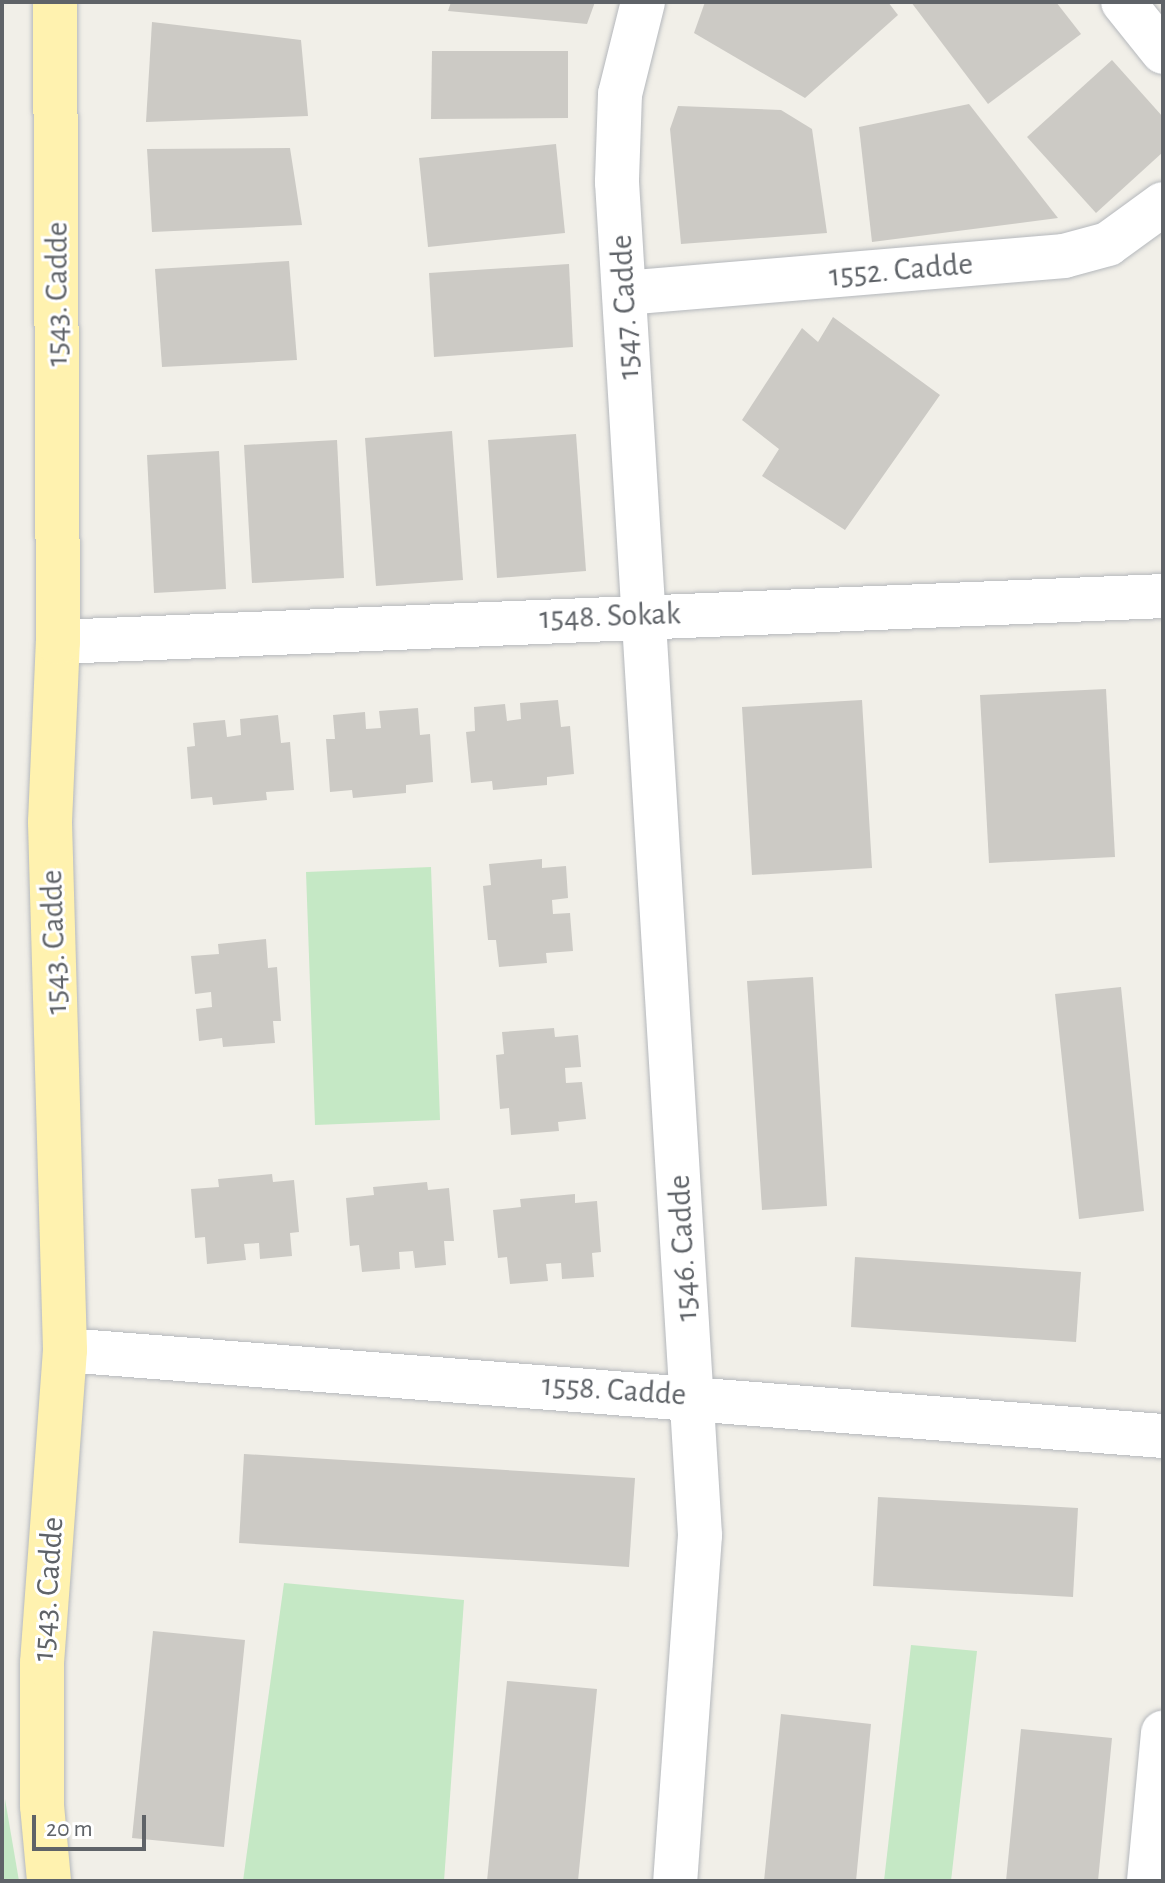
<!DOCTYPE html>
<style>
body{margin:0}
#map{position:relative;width:1165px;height:1883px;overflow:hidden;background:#f1efe8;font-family:"Alegreya Sans",sans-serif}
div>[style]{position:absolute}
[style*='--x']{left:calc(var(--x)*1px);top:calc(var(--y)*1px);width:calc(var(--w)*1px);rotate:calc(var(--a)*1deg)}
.green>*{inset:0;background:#c5e8c5}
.building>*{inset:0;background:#cccac5}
.roads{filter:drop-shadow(0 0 2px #b5b8bc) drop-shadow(0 0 2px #b5b8bc)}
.minor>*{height:44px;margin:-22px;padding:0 22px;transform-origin:22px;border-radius:22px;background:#fff}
.major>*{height:44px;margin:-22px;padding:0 22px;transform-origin:22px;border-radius:22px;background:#fff2af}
span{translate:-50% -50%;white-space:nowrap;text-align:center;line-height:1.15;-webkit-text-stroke:6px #fff;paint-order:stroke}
.street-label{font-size:32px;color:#5f6368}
.frame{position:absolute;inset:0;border:4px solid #5f6368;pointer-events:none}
.scale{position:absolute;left:32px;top:1815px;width:114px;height:36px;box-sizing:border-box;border:4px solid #5f6368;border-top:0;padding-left:10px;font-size:24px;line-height:28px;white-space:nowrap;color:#5f6368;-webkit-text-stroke:6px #fff;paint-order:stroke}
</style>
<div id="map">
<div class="green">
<div style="clip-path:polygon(431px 867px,440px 1120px,315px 1125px,306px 872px)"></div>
<div style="clip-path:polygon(284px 1583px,464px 1600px,444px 1881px,243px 1881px)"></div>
<div style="clip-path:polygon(911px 1645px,977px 1651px,951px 1881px,884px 1881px)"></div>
<div style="clip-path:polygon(5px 1799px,19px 1881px,2px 1881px)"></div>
</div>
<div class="building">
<div style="clip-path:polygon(451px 2px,595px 2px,587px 24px,448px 11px)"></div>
<div style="clip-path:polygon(705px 2px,888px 2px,898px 15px,805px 98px,694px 33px)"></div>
<div style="clip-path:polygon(911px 2px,1056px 2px,1081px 34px,988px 104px)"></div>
<div style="clip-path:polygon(152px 22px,301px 40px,308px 116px,146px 122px)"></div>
<div style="clip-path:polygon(432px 51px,568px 51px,568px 118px,431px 119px)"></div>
<div style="clip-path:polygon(1112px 60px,1163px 117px,1163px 152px,1096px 213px,1027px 137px)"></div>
<div style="clip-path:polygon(969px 104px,1058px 218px,872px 242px,859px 127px)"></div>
<div style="clip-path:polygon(678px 106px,781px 110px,812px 129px,827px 233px,681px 244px,670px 129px)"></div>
<div style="clip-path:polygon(556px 144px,565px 233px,428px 247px,419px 158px)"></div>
<div style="clip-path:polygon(290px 148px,302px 225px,152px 232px,147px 149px)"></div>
<div style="clip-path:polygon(289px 261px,297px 360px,162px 367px,155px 269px)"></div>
<div style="clip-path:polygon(569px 264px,573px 347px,434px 357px,429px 273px)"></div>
<div style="clip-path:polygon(833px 317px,940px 395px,845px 530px,762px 476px,779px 449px,742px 420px,802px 328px,818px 342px)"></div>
<div style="clip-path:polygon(452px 431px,463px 580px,376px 586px,365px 438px)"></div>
<div style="clip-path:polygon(576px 434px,586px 571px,497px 578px,488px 440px)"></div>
<div style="clip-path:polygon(337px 440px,344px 578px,252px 583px,244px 445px)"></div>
<div style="clip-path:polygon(219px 451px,226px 589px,154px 593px,147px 455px)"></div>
<div style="clip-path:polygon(1106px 689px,1115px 857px,989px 863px,980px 695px)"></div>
<div style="clip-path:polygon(558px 700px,561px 727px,570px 726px,574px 774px,547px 777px,547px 785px,493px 790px,492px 781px,471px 783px,466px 732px,475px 731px,474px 707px,505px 704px,507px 721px,521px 719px,520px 703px)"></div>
<div style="clip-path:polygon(862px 700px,872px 868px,752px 875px,742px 707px)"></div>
<div style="clip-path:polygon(418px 708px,420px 735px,430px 734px,433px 782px,406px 785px,406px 793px,353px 798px,352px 790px,330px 792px,326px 739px,335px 739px,333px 715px,365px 712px,366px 729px,381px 728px,379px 711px)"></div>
<div style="clip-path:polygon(278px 715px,281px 743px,290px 742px,294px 790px,266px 792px,267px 800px,213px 805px,212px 797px,191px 799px,187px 747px,195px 746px,193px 723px,225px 720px,227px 737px,241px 735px,240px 719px)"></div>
<div style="clip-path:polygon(542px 859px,542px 868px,566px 866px,568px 898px,552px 900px,553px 914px,570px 913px,573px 951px,546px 953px,547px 963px,499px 967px,496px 940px,488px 940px,483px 886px,491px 885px,489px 864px)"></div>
<div style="clip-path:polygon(266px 939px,268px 968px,277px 967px,281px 1021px,273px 1021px,275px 1043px,223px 1047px,222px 1038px,199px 1041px,196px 1009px,212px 1007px,211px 992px,195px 994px,191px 956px,219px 954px,218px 944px)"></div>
<div style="clip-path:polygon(813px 977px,827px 1206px,762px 1210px,747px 981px)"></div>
<div style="clip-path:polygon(1121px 987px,1144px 1211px,1079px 1219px,1055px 994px)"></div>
<div style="clip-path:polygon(554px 1028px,555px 1037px,578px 1035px,581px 1067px,565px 1068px,566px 1083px,582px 1082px,586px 1119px,558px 1122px,559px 1131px,511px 1135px,509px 1108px,500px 1109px,496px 1055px,504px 1054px,502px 1032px)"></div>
<div style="clip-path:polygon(272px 1174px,273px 1182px,294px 1180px,299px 1232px,290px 1233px,292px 1256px,260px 1259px,259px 1243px,244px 1244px,246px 1260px,207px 1264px,205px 1237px,195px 1238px,191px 1189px,219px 1187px,218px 1179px)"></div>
<div style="clip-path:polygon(427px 1182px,428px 1190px,449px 1188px,454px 1241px,444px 1241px,446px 1265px,415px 1268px,413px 1251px,399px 1252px,400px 1269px,362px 1272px,359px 1245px,350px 1246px,346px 1198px,374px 1195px,373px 1187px)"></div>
<div style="clip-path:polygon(575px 1194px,575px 1203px,597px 1201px,601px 1252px,592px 1253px,594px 1277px,562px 1279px,561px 1263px,546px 1264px,548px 1281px,510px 1284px,507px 1257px,498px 1258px,493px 1210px,521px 1207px,520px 1199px)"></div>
<div style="clip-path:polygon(855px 1257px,1081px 1272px,1076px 1342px,851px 1327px)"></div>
<div style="clip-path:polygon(244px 1454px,635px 1478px,629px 1567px,239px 1543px)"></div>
<div style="clip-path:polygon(878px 1497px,1078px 1508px,1073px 1597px,873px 1586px)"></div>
<div style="clip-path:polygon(153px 1631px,245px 1640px,224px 1847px,132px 1838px)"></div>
<div style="clip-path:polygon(507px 1681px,597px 1689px,578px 1881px,487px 1881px)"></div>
<div style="clip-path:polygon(781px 1714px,871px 1724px,856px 1881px,764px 1881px)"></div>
<div style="clip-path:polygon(1021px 1729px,1112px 1738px,1098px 1881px,1006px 1881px)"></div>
</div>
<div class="roads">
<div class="minor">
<div style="--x:643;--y:2;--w:95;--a:104"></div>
<div style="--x:620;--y:94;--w:88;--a:92"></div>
<div style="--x:617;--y:182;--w:1356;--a:86.49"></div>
<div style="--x:700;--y:1535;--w:347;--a:94.1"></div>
<div style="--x:1123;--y:2;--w:64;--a:51.3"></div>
<div style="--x:624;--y:293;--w:442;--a:-4.8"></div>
<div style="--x:1064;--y:256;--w:46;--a:-15.3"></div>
<div style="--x:1108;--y:244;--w:68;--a:-36"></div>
<div style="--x:58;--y:642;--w:1106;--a:-2.38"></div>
<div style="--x:65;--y:1350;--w:1101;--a:4.48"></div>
<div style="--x:1149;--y:1881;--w:149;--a:-84.6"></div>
</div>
<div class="major">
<div style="--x:49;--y:1881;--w:75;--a:-95.3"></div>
<div style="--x:42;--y:1806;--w:143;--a:-90"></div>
<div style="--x:42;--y:1663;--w:314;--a:-85.8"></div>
<div style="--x:65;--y:1350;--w:528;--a:-91.63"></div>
<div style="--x:50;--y:822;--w:180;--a:-87.5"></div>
<div style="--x:58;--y:642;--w:640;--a:-90.27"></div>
</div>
</div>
<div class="street-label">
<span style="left:901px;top:270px;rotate:-5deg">1552. Cadde</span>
<span style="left:57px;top:294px;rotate:-90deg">1543. Cadde</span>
<span style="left:625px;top:307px;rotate:-93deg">1547. Cadde</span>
<span style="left:610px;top:616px;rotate:-2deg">1548. Sokak</span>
<span style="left:54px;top:942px;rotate:-92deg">1543. Cadde</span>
<span style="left:683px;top:1248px;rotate:-93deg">1546. Cadde</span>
<span style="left:614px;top:1390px;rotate:4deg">1558. Cadde</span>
<span style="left:48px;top:1589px;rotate:-86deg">1543. Cadde</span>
</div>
<div class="frame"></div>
<div class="scale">20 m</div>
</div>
